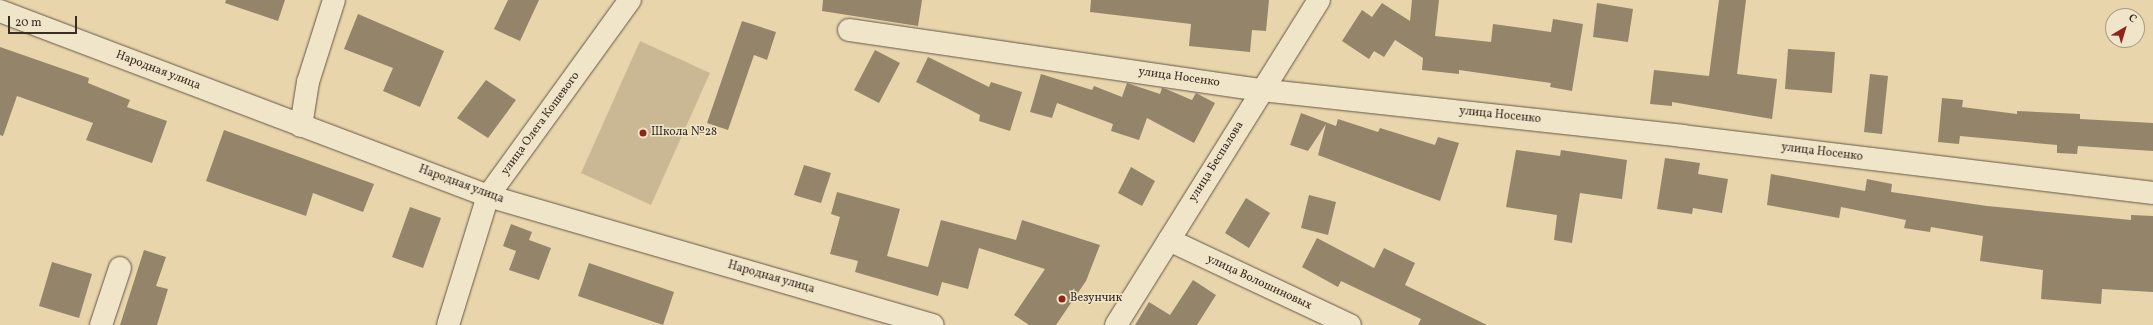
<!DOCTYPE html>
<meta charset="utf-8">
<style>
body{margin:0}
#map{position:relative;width:2153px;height:325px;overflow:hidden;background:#e8d5ac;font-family:Vollkorn,serif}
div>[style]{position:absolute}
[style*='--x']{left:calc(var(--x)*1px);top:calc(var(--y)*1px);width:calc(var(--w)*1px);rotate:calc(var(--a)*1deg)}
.green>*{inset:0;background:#cab895}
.building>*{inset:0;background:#94846a}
.roads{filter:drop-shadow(0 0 1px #655745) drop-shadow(0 0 1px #655745)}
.street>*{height:22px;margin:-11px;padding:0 11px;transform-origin:11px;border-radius:11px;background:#f0e4c9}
.secondary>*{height:22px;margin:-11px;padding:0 11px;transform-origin:11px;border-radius:11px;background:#f0e4c9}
.dots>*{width:11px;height:11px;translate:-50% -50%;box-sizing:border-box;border:2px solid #f0e4c9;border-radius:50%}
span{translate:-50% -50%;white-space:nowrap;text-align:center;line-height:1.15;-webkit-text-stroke:3px #f0e4c9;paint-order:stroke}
.street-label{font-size:12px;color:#392d23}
.poi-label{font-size:12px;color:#392d23}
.left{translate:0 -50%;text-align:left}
.north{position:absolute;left:2105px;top:8px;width:40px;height:40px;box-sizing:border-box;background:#f0e4c9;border:1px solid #a79b87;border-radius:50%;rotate:38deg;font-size:11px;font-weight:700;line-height:16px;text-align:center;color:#392d23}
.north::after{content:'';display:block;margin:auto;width:14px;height:18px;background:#8f2418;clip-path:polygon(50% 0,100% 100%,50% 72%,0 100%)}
.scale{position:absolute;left:8px;top:16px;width:69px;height:18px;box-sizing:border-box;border:2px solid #392d23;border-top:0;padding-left:5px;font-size:12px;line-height:14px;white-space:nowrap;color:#392d23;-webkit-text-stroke:3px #f0e4c9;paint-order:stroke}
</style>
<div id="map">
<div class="green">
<div style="clip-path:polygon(640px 41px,710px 73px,651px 205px,581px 173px)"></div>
</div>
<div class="building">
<div style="clip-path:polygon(226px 0,285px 0,278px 21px,225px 3px)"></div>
<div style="clip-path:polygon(508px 0,539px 0,520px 41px,494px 29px)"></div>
<div style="clip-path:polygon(823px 0,922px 0,918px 26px,822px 11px)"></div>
<div style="clip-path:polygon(1091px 0,1269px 0,1266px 31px,1252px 30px,1250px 52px,1189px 46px,1191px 24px,1090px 12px)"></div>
<div style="clip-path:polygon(1412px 0,1439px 0,1435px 36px,1491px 42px,1493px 24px,1551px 32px,1553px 19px,1583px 24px,1572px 91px,1550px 87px,1551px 83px,1459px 70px,1459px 74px,1422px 70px,1423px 58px,1395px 40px,1384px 57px,1374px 51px,1369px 59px,1342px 41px,1362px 10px,1372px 17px,1382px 3px,1410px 21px)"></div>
<div style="clip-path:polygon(1719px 0,1746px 0,1737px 74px,1777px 79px,1772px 119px,1672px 102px,1672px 106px,1650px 104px,1654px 70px,1709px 76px)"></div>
<div style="clip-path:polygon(1597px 3px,1633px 9px,1628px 42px,1593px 37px)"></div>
<div style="clip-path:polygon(358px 14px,444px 51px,420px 107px,383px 91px,393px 68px,344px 49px)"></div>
<div style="clip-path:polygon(742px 21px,776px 32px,767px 60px,754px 55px,728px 130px,707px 123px)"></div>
<div style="clip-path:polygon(0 47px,89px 78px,88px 83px,130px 100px,127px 107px,167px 121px,152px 163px,86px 140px,93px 123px,17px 96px,3px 136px,0 135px)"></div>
<div style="clip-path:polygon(1788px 49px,1835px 52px,1832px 93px,1785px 89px)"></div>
<div style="clip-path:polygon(875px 50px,900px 63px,879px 103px,854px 90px)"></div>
<div style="clip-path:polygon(928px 57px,989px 87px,991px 82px,1022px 92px,1010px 131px,979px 121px,980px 115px,916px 82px)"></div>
<div style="clip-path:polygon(1041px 74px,1092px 90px,1094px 86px,1122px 97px,1127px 83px,1160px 94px,1162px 88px,1166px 89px,1192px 100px,1196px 93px,1215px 103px,1194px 143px,1147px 118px,1139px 140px,1111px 131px,1113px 124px,1057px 103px,1052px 118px,1030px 112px)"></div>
<div style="clip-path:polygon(1870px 74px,1888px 76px,1882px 134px,1864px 132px)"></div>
<div style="clip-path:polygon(486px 80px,516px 100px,488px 138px,457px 118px)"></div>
<div style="clip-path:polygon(1942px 98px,1963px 100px,1962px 107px,2017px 114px,2017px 111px,2080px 114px,2080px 119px,2153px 123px,2153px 151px,2078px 146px,2077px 154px,2057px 153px,2057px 145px,1960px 136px,1959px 144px,1938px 142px)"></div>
<div style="clip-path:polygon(1301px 113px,1336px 126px,1338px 119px,1378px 132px,1380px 128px,1435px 145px,1438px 137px,1459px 143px,1440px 201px,1318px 155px,1326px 124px,1308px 151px,1290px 145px)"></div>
<div style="clip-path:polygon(224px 130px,374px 184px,363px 212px,313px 193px,306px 216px,206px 181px)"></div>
<div style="clip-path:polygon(1516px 150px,1560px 156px,1561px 150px,1627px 160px,1622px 199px,1580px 193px,1572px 243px,1554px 240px,1557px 215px,1506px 207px)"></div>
<div style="clip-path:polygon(1665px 158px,1700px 163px,1698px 174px,1728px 179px,1722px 213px,1693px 208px,1692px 214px,1657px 209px)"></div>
<div style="clip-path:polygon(804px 165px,831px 173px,821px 203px,794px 195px)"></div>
<div style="clip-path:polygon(1131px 167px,1155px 181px,1142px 206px,1118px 193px)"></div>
<div style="clip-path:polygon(1771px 174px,1865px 191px,1867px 179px,1892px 184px,1891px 192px,1987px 206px,2131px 220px,2131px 215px,2153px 216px,2153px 292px,2102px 289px,2101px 304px,2041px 299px,2043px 270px,1980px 261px,1983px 236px,1931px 227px,1930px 232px,1904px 228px,1906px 220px,1841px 207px,1839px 218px,1767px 205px)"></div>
<div style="clip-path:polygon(837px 192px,900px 209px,887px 256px,928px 267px,941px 220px,1016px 240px,1022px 220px,1100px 245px,1086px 281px,1056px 325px,1029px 325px,1014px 315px,1045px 269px,979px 248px,968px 289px,942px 282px,938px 296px,855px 272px,858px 261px,830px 254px,840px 217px,831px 214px)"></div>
<div style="clip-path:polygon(1309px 195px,1336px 202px,1328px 235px,1301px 228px)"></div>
<div style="clip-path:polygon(1246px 198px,1270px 213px,1249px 248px,1225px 233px)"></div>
<div style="clip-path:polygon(410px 207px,441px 218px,423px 268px,392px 257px)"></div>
<div style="clip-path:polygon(511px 224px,532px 232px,529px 240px,551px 248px,539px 280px,509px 270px,516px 251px,503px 246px)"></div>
<div style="clip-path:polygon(1317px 238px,1374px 268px,1384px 248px,1415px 263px,1405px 285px,1487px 325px,1418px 325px,1421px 319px,1341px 281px,1338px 287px,1302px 267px)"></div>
<div style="clip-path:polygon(144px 250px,166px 257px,156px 286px,168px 289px,157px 325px,120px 325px)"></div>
<div style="clip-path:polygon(52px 262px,92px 274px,79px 318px,39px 306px)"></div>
<div style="clip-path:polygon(589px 263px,674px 292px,663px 325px,578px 296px)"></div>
<div style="clip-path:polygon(1193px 280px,1216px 295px,1197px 325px,1135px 325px,1149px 302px,1170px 315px)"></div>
</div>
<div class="roads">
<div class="street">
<div style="--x:0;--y:11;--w:522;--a:20.76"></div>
<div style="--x:488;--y:196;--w:463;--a:16.2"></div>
<div style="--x:849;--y:30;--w:416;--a:8.3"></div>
<div style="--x:1261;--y:90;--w:424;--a:6.2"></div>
<div style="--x:1682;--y:136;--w:474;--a:6.9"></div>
<div style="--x:301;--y:126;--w:45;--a:-81"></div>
<div style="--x:308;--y:82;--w:86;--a:-72.4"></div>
<div style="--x:1169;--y:240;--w:200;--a:25.2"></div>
<div style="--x:101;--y:325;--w:60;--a:-71.6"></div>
<div style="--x:448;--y:325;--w:135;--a:-72.8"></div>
<div style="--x:488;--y:196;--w:242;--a:-54.1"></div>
</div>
<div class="secondary">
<div style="--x:1116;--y:325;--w:383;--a:-58"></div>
</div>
</div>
<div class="dots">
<div style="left:643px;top:133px;background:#8f2418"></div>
<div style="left:1062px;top:299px;background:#8f2418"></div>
</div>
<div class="street-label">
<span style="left:158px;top:71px;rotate:21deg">Народная улица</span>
<span style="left:1179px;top:78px;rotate:8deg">улица Носенко</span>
<span style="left:1500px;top:116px;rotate:6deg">улица Носенко</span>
<span style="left:541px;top:124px;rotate:-54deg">улица Олега Кошевого</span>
<span style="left:1822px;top:153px;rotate:7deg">улица Носенко</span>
<span style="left:1217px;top:162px;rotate:-58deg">улица Беспалова</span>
<span style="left:461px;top:185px;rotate:20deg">Народная улица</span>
<span style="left:771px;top:278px;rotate:16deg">Народная улица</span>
<span style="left:1259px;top:283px;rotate:25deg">улица Волошиновых</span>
</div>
<div class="poi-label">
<span class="left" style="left:651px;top:133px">Школа №28</span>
<span class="left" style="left:1070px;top:299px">Везунчик</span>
</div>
<div class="north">С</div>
<div class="scale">20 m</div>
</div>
